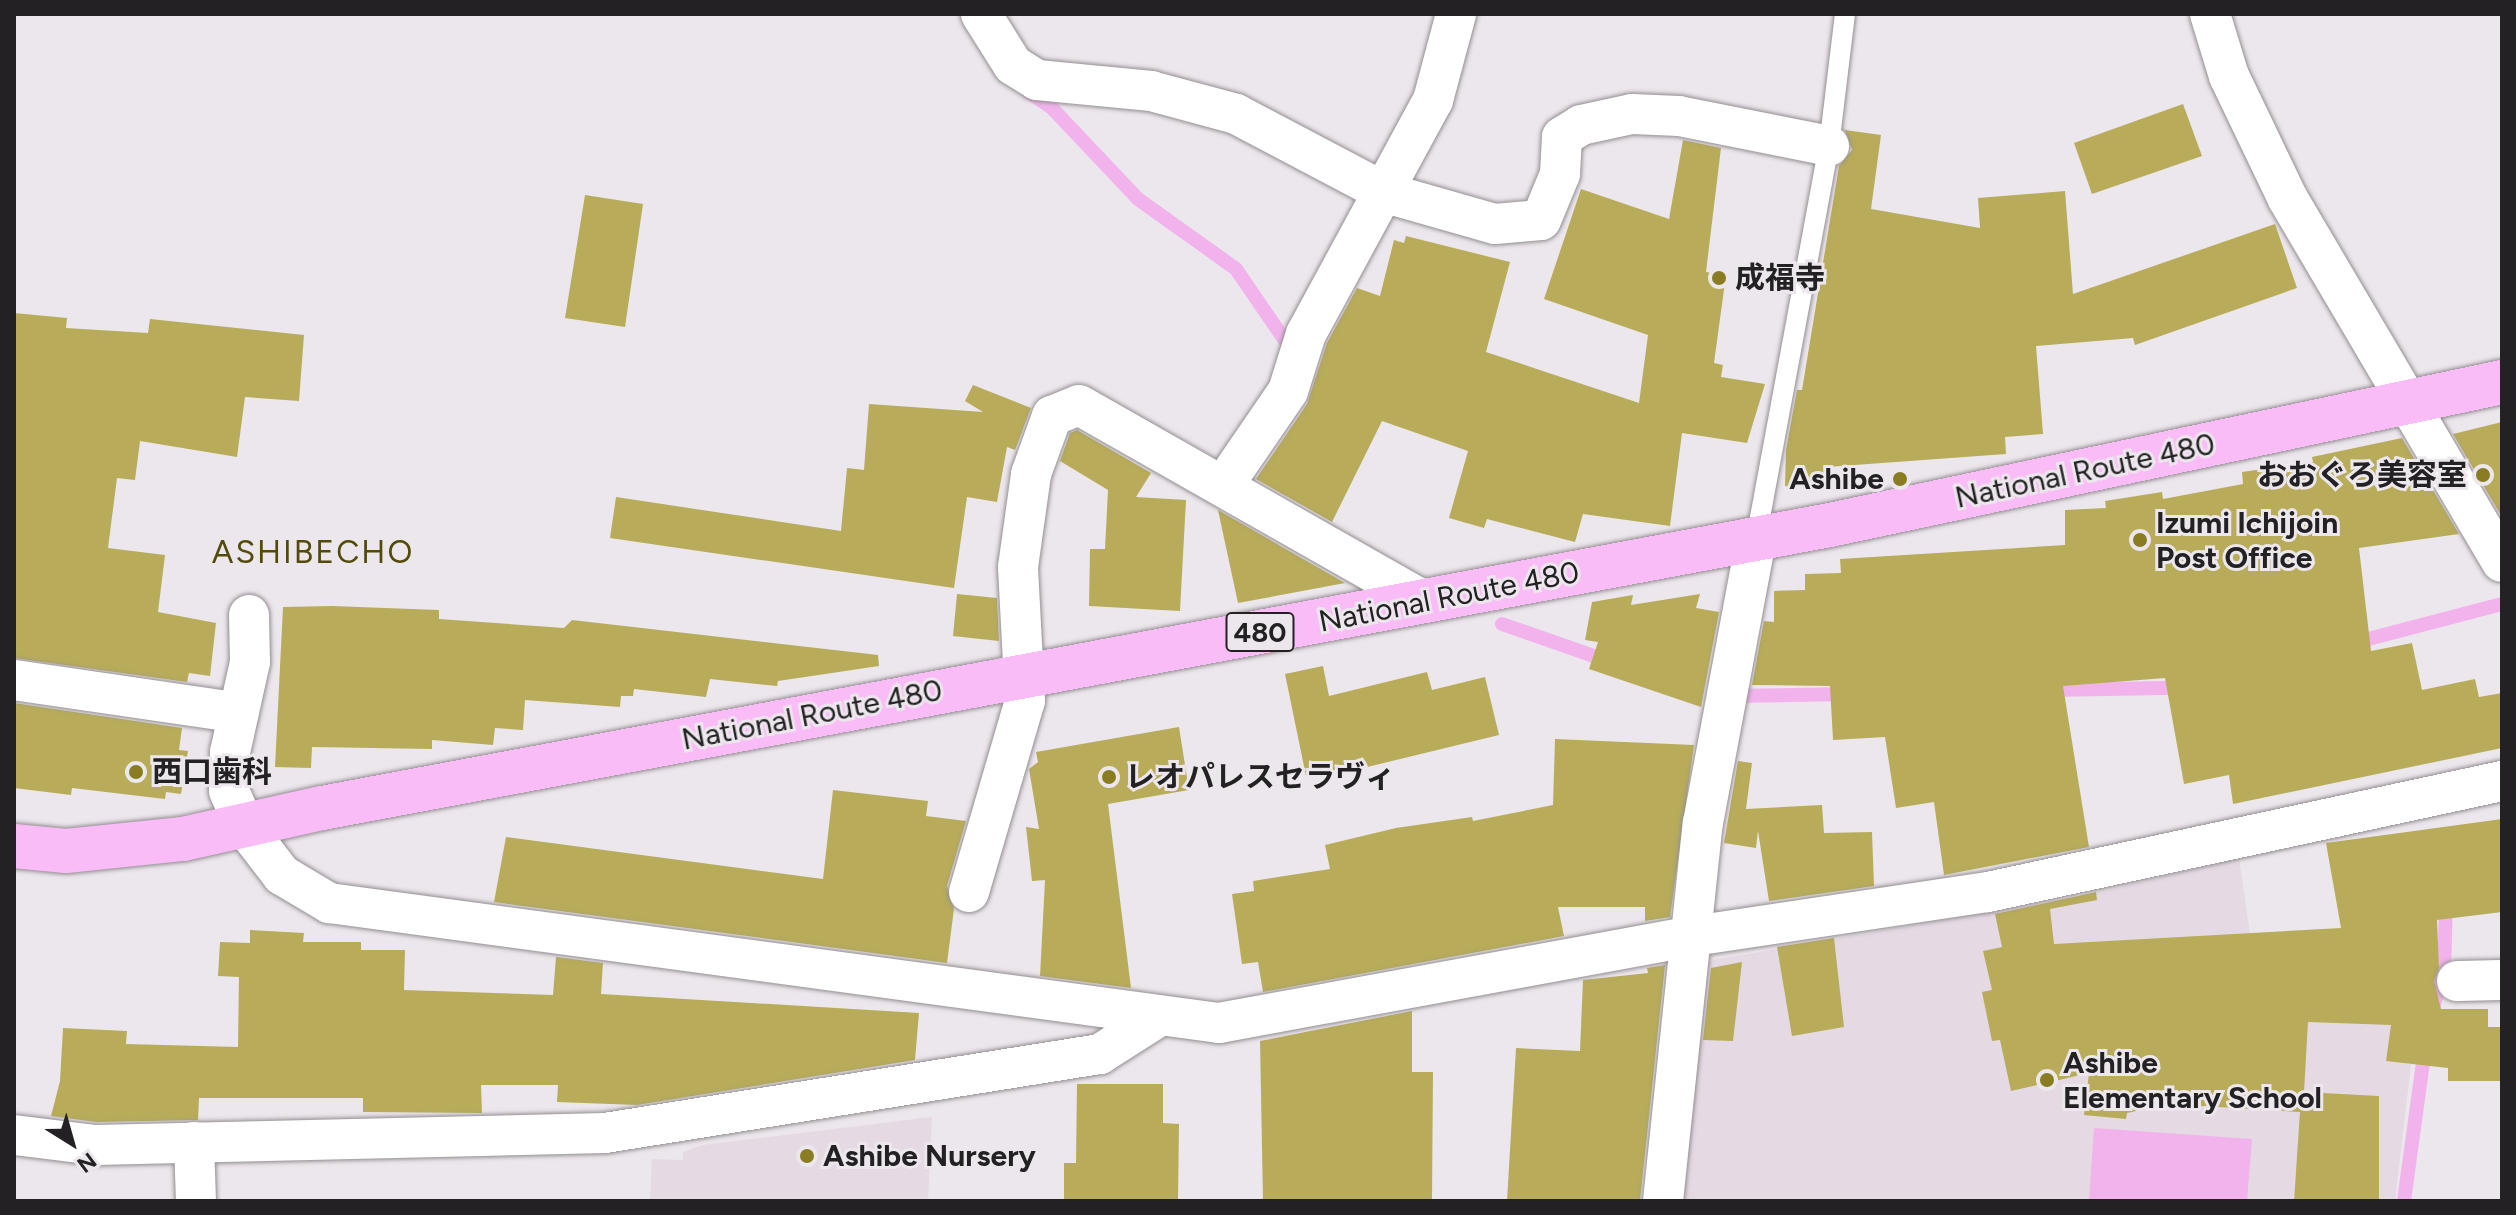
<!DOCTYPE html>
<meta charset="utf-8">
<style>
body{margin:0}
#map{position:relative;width:2516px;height:1215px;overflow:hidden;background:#ece7ec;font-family:Figtree,"Noto Sans JP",sans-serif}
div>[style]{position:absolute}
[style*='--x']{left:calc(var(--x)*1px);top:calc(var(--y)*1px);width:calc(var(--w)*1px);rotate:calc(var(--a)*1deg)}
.built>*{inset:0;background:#e5dae4}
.water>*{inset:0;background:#f2b3ed}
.stream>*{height:14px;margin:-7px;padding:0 7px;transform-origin:7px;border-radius:7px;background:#f2b3ed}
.building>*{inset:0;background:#b8ac5a}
.roads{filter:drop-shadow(0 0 2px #938e92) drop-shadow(0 0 2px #938e92)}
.service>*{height:20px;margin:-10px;padding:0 10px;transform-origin:10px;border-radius:10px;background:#fff}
.minor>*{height:40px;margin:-20px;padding:0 20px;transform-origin:20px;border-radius:20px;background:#fff}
.trunk>*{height:44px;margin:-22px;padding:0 22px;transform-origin:22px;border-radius:22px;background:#fabcf6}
.dots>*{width:22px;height:22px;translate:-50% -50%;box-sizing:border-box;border:4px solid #ece7ec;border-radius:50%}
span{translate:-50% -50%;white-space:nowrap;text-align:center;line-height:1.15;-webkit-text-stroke:6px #ece7ec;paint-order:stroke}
.shield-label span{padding:2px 6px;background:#ece7ec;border:2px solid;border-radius:6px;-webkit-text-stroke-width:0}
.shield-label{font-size:28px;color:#232123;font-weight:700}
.poi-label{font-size:30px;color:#232123;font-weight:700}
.left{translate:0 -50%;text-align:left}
.right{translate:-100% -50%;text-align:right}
.street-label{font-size:30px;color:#232123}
.neighbourhood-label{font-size:32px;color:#534a09;letter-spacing:2px}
.frame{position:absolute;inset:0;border:16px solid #232123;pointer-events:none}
.north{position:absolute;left:32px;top:1103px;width:80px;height:80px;-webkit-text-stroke:6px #ece7ec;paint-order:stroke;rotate:143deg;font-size:22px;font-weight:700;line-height:32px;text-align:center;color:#232123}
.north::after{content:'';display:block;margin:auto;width:28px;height:36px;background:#232123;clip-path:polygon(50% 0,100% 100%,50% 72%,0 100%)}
</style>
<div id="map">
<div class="built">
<div style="clip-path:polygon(2239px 858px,2256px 975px,2421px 980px,2395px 1201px,1673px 1201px,1696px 963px,2093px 894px)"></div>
<div style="clip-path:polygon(932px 1117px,928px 1201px,650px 1201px,652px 1159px,683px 1160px,683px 1152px,702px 1145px)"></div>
</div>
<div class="water">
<div style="clip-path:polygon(2094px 1128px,2252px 1139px,2247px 1201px,2089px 1201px)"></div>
</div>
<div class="stream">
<div style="--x:1027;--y:91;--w:29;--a:34"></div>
<div style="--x:1051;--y:107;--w:127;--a:46.6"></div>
<div style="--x:1138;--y:199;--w:120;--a:35.5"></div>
<div style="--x:1236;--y:269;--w:92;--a:55.6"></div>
<div style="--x:1502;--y:624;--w:115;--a:19.2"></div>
<div style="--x:2353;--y:643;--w:154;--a:-14.7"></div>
<div style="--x:2047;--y:690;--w:119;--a:-1"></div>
<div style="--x:2166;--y:688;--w:20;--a:-18"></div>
<div style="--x:1734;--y:696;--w:116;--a:-1"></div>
<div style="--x:2432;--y:1011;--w:43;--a:-73.7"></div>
<div style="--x:2444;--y:970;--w:68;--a:-88.3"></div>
<div style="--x:2404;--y:1201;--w:155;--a:-82.2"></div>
</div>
<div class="building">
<div style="clip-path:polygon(2183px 104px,2202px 156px,2092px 194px,2074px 143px)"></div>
<div style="clip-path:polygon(1845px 130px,1881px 135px,1871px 209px,1980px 228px,1978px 198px,2065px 191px,2073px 294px,2275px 224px,2297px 288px,2135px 345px,2133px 338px,2036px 346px,2043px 434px,2005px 437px,2006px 454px,1827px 467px,1825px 489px,1785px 486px,1786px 450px,1797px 390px,1802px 390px,1839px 166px,1852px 150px)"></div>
<div style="clip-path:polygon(1683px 140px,1721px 148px,1706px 272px,1726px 275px,1714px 363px,1723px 365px,1721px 377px,1765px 384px,1747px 443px,1682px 433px,1670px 526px,1583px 514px,1575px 542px,1487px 519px,1484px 528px,1449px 518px,1468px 451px,1382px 421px,1332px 522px,1256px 479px,1307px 404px,1327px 343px,1357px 288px,1380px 296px,1394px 240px,1404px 243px,1406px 236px,1510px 262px,1486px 352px,1639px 403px,1648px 335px,1544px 299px,1581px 189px,1669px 219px)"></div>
<div style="clip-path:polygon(585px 195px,643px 204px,625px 327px,565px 318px)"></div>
<div style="clip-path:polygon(14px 313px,67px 318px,66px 328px,148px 333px,150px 319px,304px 335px,299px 401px,245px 397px,237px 457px,140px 441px,135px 480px,117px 478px,108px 548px,165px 555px,158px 612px,216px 623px,210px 676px,189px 673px,187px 682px,14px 658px)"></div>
<div style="clip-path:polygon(973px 385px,1031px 408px,1015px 450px,1007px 447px,997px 502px,967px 497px,954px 588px,610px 538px,616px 497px,841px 531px,847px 468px,864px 470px,869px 404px,983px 412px,965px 401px)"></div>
<div style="clip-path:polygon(2502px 422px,2502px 517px,2453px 434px)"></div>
<div style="clip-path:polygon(1077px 430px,1151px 473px,1136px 497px,1186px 500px,1180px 611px,1089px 606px,1090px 549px,1105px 549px,1108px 490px,1060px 461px,1070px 433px)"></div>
<div style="clip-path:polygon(2402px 438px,2459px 534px,2359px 548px,2371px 651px,2412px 643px,2422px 690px,2475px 679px,2479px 697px,2502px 693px,2502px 748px,2233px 804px,2229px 775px,2184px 784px,2165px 678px,2063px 686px,2089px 847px,1944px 875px,1934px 802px,1896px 808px,1885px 737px,1833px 740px,1830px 686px,1752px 685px,1764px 621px,1774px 622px,1774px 591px,1805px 590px,1805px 574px,1841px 573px,1840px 559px,2065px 545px,2065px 510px,2106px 508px,2105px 501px,2162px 492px,2163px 499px,2243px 484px,2242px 472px,2313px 462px,2312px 457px)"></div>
<div style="clip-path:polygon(1218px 510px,1345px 583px,1238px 603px)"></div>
<div style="clip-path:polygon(957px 594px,997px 598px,999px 641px,953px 636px)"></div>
<div style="clip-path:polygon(1700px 594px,1696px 608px,1719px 612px,1701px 707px,1589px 669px,1598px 642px,1585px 640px,1592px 602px,1633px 595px,1631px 605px)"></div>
<div style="clip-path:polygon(332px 606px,439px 610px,439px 619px,564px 628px,572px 620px,878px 655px,879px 666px,778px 681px,777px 686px,710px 679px,706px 697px,634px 689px,633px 696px,621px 696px,620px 707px,525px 700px,523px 730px,495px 728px,493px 745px,432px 740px,432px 749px,312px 747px,311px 768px,275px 767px,283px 607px)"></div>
<div style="clip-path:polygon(1323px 666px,1329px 696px,1427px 672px,1432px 690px,1485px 677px,1499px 735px,1359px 769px,1358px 765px,1306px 776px,1285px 674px)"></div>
<div style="clip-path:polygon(14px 703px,182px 728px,179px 750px,188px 751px,181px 794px,166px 792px,165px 799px,72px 788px,71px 795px,14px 788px)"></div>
<div style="clip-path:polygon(1179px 727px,1189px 790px,1108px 804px,1131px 988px,1040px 976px,1045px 880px,1032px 881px,1026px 827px,1039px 829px,1029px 769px,1038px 762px,1036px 752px)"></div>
<div style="clip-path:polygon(1555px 739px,1694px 745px,1670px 917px,1645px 921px,1645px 907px,1558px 907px,1564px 936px,1263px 992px,1258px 962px,1242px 964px,1232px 894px,1254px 891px,1253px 881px,1330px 869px,1325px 845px,1396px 828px,1472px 817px,1473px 821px,1553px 805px)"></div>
<div style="clip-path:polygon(1738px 761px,1752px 763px,1746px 809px,1822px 805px,1824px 833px,1872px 832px,1874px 886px,1769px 901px,1758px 831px,1756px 848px,1724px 843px)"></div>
<div style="clip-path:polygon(833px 790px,928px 801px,926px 816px,966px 821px,947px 886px,954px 909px,947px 963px,494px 902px,506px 837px,823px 879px)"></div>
<div style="clip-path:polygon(2502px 819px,2502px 912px,2437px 920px,2439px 968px,2434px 981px,2441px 1009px,2488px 1009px,2488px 1027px,2502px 1027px,2502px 1081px,2448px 1081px,2448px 1068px,2386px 1061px,2391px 1025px,2308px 1022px,2304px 1092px,2379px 1096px,2379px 1201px,2294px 1201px,2300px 1112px,2168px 1104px,2127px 1113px,2126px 1119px,2084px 1115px,2089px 1073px,2011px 1091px,2000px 1040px,1992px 1041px,1982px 992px,1992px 990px,1983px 951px,2002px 947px,1995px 914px,2096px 892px,2097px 900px,2050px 909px,2054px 944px,2341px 928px,2326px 843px)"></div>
<div style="clip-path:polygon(250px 930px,304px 933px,303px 942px,361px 942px,361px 950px,405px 950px,404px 990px,553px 995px,556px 957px,603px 963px,601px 994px,919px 1013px,915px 1060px,637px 1105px,557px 1102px,558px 1085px,481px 1085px,482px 1113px,363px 1112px,363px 1098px,199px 1098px,198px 1120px,96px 1122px,51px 1116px,60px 1081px,63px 1028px,127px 1031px,126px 1044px,238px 1047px,239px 977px,218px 976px,220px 942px,250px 943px)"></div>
<div style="clip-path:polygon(1834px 938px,1844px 1027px,1792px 1036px,1777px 947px)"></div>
<div style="clip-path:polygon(1742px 962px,1733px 1041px,1703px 1040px,1711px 968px)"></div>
<div style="clip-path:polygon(1665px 965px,1640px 1201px,1507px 1201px,1516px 1048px,1580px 1051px,1583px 980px,1648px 973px,1647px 968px)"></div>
<div style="clip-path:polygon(1412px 1011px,1412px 1072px,1433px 1072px,1432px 1201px,1263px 1201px,1260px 1041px)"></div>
<div style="clip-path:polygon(1077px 1084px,1163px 1084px,1163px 1123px,1179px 1124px,1178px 1201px,1064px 1201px,1064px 1163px,1076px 1163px)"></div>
</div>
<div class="roads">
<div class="service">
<div style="--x:1756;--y:539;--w:400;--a:-79.5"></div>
<div style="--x:1829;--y:146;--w:133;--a:-83.1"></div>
</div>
<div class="minor">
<div style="--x:981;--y:14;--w:60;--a:57.9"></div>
<div style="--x:1013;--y:65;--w:28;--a:32"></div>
<div style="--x:1037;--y:80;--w:115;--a:5.5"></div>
<div style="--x:1151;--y:91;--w:88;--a:15.1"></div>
<div style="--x:1236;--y:114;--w:170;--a:27.8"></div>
<div style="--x:1386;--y:193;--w:113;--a:15.9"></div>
<div style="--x:1495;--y:224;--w:46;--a:-5"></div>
<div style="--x:1541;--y:220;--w:50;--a:-67.6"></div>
<div style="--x:1560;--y:174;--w:37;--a:-87"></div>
<div style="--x:1562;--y:137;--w:22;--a:-32"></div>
<div style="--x:1581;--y:125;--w:52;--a:-12.2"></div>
<div style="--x:1632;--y:114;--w:47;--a:2.4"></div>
<div style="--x:1679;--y:116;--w:153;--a:11.3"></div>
<div style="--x:2210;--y:14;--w:65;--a:73"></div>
<div style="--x:2229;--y:76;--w:136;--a:64.4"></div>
<div style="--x:2288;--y:199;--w:421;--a:59.5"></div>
<div style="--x:1223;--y:486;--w:115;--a:-55.6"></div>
<div style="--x:1288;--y:391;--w:60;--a:-72.5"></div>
<div style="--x:1306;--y:334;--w:266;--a:-61.5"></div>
<div style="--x:1433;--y:100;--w:89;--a:-75"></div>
<div style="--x:249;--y:615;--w:47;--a:88.8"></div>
<div style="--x:250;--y:662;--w:92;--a:102.5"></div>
<div style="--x:230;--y:752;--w:39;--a:91"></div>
<div style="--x:229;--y:791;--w:39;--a:66"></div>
<div style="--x:245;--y:827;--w:61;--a:52.4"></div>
<div style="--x:282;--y:875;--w:55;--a:30.8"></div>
<div style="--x:329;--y:903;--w:898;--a:7.68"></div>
<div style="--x:1219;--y:1023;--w:482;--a:-10.4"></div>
<div style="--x:1693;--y:936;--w:298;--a:-8.5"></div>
<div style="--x:1988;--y:892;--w:526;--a:-12.19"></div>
<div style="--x:14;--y:680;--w:227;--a:8.3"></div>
<div style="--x:969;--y:892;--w:199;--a:-73.7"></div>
<div style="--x:1025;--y:701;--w:134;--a:-93"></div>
<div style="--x:1018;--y:567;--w:94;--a:-82"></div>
<div style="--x:1031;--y:474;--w:62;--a:-70.1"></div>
<div style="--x:1052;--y:416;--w:29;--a:-22"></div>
<div style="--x:1079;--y:405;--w:399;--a:29.6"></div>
<div style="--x:2457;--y:981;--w:45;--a:-1.3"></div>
<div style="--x:14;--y:1135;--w:82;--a:7"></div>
<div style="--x:95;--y:1145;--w:510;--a:-1.35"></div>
<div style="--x:605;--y:1133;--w:501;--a:-9.07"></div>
<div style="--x:1100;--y:1054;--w:69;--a:-32.5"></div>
<div style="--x:194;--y:1142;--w:59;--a:88.1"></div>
<div style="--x:1663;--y:1201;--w:380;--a:-84"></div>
<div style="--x:1703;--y:823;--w:289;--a:-79.4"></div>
</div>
<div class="trunk">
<div style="--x:14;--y:846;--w:52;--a:5.5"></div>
<div style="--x:66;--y:851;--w:118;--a:-5.9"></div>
<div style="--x:183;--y:839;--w:142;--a:-12.6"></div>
<div style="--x:322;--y:808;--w:1534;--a:-10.63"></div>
<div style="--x:1830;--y:525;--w:687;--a:-12.01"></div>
</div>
</div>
<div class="dots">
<div style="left:1719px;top:278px;background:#897c22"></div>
<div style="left:2483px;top:475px;background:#897c22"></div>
<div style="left:1900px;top:479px;background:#897c22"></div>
<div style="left:2140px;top:540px;background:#897c22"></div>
<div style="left:136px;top:772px;background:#897c22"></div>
<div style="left:1109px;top:777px;background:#897c22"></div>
<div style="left:2047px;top:1080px;background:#897c22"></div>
<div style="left:807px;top:1156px;background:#897c22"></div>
</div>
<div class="shield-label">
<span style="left:1260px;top:632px">480</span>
</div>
<div class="poi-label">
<span class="left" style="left:1735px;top:278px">成福寺</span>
<span class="right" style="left:2467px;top:475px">おおぐろ美容室</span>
<span class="right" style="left:1884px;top:479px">Ashibe</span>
<span class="left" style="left:2156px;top:540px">Izumi Ichijoin<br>Post Office</span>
<span class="left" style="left:152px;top:772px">西口歯科</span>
<span class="left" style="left:1125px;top:777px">レオパレスセラヴィ</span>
<span class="left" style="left:2063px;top:1080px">Ashibe<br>Elementary School</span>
<span class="left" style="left:823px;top:1156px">Ashibe Nursery</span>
</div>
<div class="street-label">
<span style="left:2085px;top:471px;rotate:-12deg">National Route 480</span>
<span style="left:1449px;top:597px;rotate:-11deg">National Route 480</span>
<span style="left:812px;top:715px;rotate:-11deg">National Route 480</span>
</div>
<div class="neighbourhood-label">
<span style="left:313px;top:552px">ASHIBECHO</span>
</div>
<div class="frame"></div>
<div class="north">N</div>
</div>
